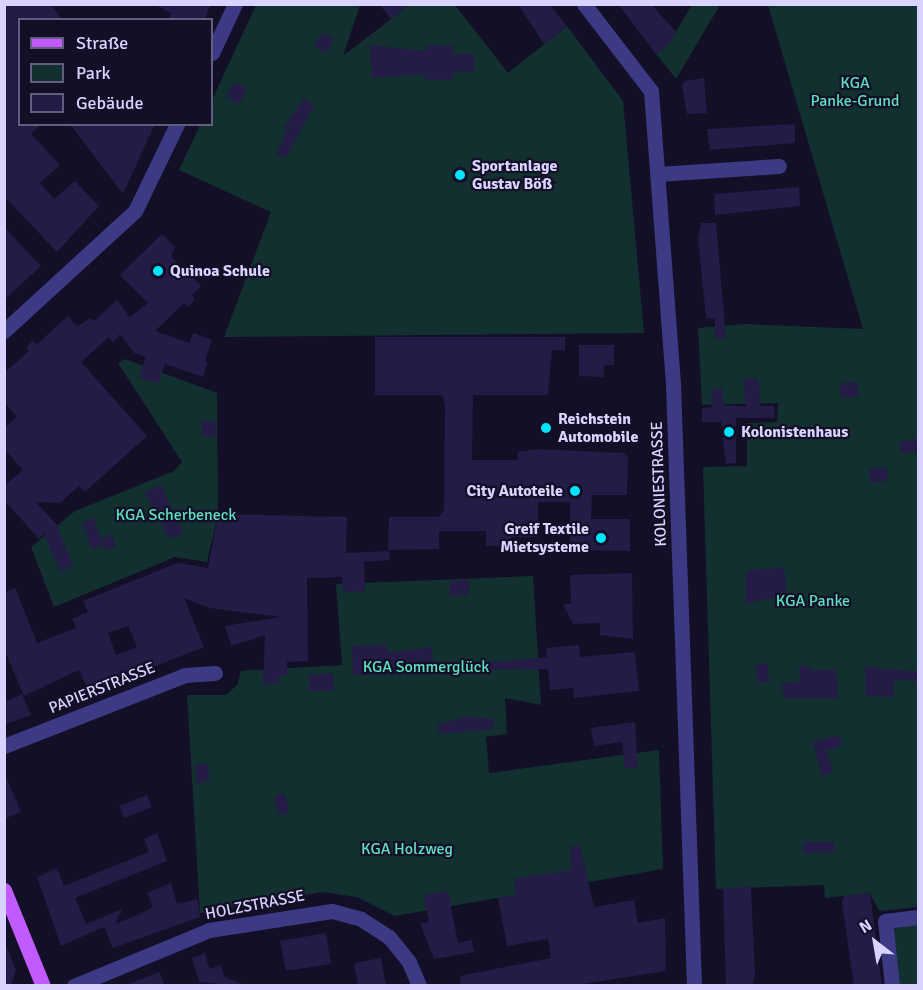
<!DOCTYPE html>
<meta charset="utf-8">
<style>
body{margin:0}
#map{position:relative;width:923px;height:990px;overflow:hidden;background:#130f26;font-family:Signika,sans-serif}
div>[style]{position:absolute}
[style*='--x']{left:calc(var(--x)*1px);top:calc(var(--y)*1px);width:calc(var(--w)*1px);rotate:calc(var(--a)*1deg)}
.green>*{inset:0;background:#12302f}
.building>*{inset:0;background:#241b47}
.minor>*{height:15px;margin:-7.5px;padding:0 7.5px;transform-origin:7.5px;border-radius:7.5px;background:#3d3a85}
.major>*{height:15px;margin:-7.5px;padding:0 7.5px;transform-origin:7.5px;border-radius:7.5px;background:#c25bff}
.dots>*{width:16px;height:16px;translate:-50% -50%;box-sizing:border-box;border:3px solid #130f26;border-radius:50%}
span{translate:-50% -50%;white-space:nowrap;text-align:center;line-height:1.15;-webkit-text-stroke:4.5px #130f26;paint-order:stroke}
.park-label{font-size:16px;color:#5fe0c0}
.poi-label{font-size:16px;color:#d9d4ff;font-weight:700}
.left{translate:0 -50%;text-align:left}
.right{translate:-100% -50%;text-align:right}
.street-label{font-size:16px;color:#d9d4ff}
.frame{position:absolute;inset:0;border:6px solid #d9d4ff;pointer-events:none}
.legend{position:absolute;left:18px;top:18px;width:195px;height:108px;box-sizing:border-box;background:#130f26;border:2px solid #625e7d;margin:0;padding:8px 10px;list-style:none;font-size:18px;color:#d9d4ff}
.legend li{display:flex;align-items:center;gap:12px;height:30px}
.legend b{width:30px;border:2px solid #625e7d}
.north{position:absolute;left:845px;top:912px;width:60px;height:60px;-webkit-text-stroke:4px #130f26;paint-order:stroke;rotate:329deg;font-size:16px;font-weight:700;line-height:24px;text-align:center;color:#d9d4ff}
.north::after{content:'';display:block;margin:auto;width:21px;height:27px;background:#d9d4ff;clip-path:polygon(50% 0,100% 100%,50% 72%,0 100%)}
</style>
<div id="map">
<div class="green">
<div style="clip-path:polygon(256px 5px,360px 5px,343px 56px,409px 5px,455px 5px,508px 73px,567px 26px,623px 101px,644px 333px,224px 337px,271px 212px,179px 170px,200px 125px,212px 124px,212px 100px)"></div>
<div style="clip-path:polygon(692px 5px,720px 5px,676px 79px,656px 54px,668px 45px)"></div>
<div style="clip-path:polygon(768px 5px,918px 5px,918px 907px,879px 911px,870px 893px,825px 898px,824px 885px,716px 889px,703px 467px,747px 466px,747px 423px,777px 422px,778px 403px,702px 405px,698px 328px,744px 324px,863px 329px)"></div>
<div style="clip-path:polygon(125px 359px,217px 393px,218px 514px,207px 562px,175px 557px,54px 607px,31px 547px,75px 511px,174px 471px,182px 462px,118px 363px)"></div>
<div style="clip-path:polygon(533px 576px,541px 705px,505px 698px,507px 734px,486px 737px,489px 773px,659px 750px,663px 869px,395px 916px,357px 897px,322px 892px,200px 913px,187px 695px,226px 695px,237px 685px,241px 671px,342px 665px,336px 584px)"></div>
<div style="clip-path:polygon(918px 924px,918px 985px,899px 985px,893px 926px)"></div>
</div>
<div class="building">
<div style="clip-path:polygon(4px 4px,51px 4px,62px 20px,20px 20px,20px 124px,41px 124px,31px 134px,60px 165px,40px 183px,54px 199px,75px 181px,99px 206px,57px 252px,4px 196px)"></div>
<div style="clip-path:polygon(153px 4px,211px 4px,204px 20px,168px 20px,171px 13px)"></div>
<div style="clip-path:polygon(379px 4px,409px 4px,391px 19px)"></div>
<div style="clip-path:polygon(518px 4px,549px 4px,567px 26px,544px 44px)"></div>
<div style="clip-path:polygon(618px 4px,651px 4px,676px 32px,668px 45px,656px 54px)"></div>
<div style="clip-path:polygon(322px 33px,334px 39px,327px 53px,314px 46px)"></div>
<div style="clip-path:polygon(370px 45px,426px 51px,426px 45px,453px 46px,453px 54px,474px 54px,474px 72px,453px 72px,453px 79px,425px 80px,426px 74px,372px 78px)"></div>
<div style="clip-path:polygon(704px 78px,707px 113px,687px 114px,682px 86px,685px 81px)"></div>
<div style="clip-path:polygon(234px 82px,247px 89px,239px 104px,226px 96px)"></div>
<div style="clip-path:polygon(304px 98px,314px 105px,286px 158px,276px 154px,287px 131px,283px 129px)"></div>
<div style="clip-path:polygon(70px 124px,155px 124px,123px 194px)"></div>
<div style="clip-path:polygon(795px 124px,795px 143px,710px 150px,707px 129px)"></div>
<div style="clip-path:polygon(799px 187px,800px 206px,715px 215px,714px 194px)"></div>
<div style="clip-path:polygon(701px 223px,716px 223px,726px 338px,715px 338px,715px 319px,706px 318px,698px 239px)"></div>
<div style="clip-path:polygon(4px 227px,41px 266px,4px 300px)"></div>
<div style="clip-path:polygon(162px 234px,175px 247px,171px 256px,201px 286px,192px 295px,195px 299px,188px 307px,184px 303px,155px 331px,190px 343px,193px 333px,212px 340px,205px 361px,208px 362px,203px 377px,165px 364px,158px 384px,139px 377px,146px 357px,134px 353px,120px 334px,113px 343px,109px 337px,81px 362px,147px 436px,85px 492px,79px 486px,60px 503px,36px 502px,56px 524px,73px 566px,60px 571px,44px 534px,39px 539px,4px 500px,4px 486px,23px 470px,4px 449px,4px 428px,17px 417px,4px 402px,4px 373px,29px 351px,26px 347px,33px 341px,37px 344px,68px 316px,77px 326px,91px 318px,94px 321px,117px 300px,130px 317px,148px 303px,120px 275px)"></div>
<div style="clip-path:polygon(375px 337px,565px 337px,565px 350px,552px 350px,548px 395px,473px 395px,472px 460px,518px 460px,518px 452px,538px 449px,623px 453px,628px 457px,627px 495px,592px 495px,591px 519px,630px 519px,630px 551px,570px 550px,570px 502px,538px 502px,538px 537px,511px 537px,511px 546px,486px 546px,486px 531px,439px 531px,439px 549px,388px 550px,389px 517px,439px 517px,444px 510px,445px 404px,442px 395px,375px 395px)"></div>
<div style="clip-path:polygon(579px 345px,614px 345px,614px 365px,604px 365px,604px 377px,579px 376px)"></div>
<div style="clip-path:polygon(758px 378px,761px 406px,774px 406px,775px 418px,736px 418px,736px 463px,726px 464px,721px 422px,702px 422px,702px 408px,712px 407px,711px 389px,722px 388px,723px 405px,746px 407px,743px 379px)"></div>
<div style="clip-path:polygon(857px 382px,858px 397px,841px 397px,840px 383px)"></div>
<div style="clip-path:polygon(216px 421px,216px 436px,202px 436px,202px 422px)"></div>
<div style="clip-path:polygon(918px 439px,918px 451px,901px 453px,899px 442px)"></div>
<div style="clip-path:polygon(886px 467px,888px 481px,870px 482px,869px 469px)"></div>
<div style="clip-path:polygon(161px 485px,183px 533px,169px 539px,145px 492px)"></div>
<div style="clip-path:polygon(evenodd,218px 514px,347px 517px,346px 553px,389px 551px,390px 560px,364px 562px,365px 591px,343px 592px,342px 577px,307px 578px,308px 661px,287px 662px,287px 676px,278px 676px,278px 684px,263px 684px,265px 635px,231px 646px,225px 626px,281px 617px,209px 608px,184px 598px,204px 647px,89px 692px,79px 670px,24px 696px,4px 649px,4px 593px,15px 588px,37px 643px,76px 628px,72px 619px,88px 612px,83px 601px,177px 563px,208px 568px,218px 514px,128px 626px,137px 647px,116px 655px,108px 633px,128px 626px)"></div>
<div style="clip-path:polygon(94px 518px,101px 539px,112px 535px,116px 546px,106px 551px,101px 539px,104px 545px,92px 549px,82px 523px)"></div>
<div style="clip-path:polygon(784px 567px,787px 596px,746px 603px,746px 571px)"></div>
<div style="clip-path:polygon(632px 573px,633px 639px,600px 635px,600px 623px,573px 624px,563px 604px,571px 604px,570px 575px)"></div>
<div style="clip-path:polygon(469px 580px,469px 595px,450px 596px,450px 581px)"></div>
<div style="clip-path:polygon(387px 645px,387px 653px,432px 647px,434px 674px,353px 675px,352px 646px)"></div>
<div style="clip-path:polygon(579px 645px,580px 657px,635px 652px,639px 691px,574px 698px,573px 688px,550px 690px,548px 669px,484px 670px,484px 663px,547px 657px,546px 648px)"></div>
<div style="clip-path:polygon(768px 663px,769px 682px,757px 682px,756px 664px)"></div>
<div style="clip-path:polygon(810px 665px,810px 670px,836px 670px,838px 698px,784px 698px,782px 683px,800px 681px,799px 666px)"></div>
<div style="clip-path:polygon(865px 667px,918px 672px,918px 681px,894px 680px,893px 697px,866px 696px)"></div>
<div style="clip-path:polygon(333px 673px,334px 690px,310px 691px,309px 675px)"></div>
<div style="clip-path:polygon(22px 694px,31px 715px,4px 725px,4px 702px)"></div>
<div style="clip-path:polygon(466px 717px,493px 719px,494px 729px,439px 734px,438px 724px)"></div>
<div style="clip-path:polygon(635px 722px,638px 767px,625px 769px,622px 742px,594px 746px,591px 728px)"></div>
<div style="clip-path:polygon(839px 735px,842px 746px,827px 750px,833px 772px,822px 776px,813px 742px)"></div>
<div style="clip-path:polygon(208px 764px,209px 780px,197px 784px,195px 765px)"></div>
<div style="clip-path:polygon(5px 774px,21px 812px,4px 819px,4px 774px)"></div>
<div style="clip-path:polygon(285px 794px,289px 813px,278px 815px,274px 796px)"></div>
<div style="clip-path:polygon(147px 795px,152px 807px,124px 818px,119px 806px)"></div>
<div style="clip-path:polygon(157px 833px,167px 861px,75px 898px,86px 924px,122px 909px,115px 924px,140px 914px,153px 907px,147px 893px,171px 883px,177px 904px,198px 899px,200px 917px,113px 948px,104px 927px,61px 946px,37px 877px,57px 868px,64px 886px,149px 852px,144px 839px)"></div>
<div style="clip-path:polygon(803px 842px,834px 842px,834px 852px,803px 853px)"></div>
<div style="clip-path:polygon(580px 846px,594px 907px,634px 900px,638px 923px,665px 918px,666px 971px,570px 986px,461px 986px,460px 976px,551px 958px,548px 939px,507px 946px,498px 898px,516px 895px,514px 879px,572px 870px,570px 847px)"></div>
<div style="clip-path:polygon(751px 887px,755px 976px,752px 986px,726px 986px,723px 888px)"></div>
<div style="clip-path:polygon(448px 891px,458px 943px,472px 940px,474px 952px,434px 959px,420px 923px,429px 922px,424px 895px)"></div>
<div style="clip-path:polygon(870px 893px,882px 986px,854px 986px,842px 903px,844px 896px)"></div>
<div style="clip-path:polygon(326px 933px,331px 964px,286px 971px,280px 941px)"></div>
<div style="clip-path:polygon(5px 943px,16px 970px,11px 986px,4px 986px)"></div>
<div style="clip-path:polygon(205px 953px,209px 969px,221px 965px,224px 976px,245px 986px,199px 982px,192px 958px)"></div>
<div style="clip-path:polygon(381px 958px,386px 986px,358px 986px,354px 963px)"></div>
<div style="clip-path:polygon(159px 972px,165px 986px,127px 986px,126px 985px)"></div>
</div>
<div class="minor">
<div style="--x:584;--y:4;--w:110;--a:52.4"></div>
<div style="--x:651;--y:91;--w:294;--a:85.7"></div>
<div style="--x:673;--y:384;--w:602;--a:88"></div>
<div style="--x:212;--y:53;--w:54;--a:-64.9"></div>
<div style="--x:658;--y:174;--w:121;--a:-3.8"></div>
<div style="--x:4;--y:331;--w:178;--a:-42.5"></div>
<div style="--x:135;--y:211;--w:97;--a:-64.2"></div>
<div style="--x:4;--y:746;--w:194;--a:-21.4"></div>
<div style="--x:185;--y:675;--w:30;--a:-4"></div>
<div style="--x:74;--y:986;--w:146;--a:-22.5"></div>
<div style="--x:209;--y:930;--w:124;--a:-8.8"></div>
<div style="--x:332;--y:911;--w:30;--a:15"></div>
<div style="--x:361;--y:919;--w:33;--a:33"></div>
<div style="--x:389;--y:937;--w:32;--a:51"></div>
<div style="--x:409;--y:962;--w:26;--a:67"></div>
<div style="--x:892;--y:986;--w:65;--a:-96.1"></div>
<div style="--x:885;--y:921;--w:33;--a:-7"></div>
</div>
<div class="major">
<div style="--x:4;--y:890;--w:104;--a:67.9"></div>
</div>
<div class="dots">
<div style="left:460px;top:175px;background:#00e5ff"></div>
<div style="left:158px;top:271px;background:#00e5ff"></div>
<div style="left:546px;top:428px;background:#00e5ff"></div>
<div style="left:729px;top:432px;background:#00e5ff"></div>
<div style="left:575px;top:491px;background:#00e5ff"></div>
<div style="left:601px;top:538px;background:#00e5ff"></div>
</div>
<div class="park-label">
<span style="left:855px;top:92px">KGA<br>Panke-Grund</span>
<span style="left:176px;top:515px">KGA Scherbeneck</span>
<span style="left:813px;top:601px">KGA Panke</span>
<span style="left:426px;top:667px">KGA Sommerglück</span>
<span style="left:407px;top:849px">KGA Holzweg</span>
</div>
<div class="poi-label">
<span class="left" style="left:472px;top:175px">Sportanlage<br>Gustav Böß</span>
<span class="left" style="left:170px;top:271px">Quinoa Schule</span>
<span class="left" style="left:558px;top:428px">Reichstein<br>Automobile</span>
<span class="left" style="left:741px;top:432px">Kolonistenhaus</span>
<span class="right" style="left:563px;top:491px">City Autoteile</span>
<span class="right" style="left:589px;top:538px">Greif Textile<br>Mietsysteme</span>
</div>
<div class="street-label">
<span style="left:659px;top:484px;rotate:-92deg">KOLONIESTRASSE</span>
<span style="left:102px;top:688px;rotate:-22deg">PAPIERSTRASSE</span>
<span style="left:255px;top:905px;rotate:-11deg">HOLZSTRASSE</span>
</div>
<div class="frame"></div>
<ul class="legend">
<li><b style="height:8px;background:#c25bff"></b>Straße</li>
<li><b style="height:16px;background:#12302f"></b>Park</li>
<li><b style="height:16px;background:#241b47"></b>Gebäude</li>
</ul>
<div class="north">N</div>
</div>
